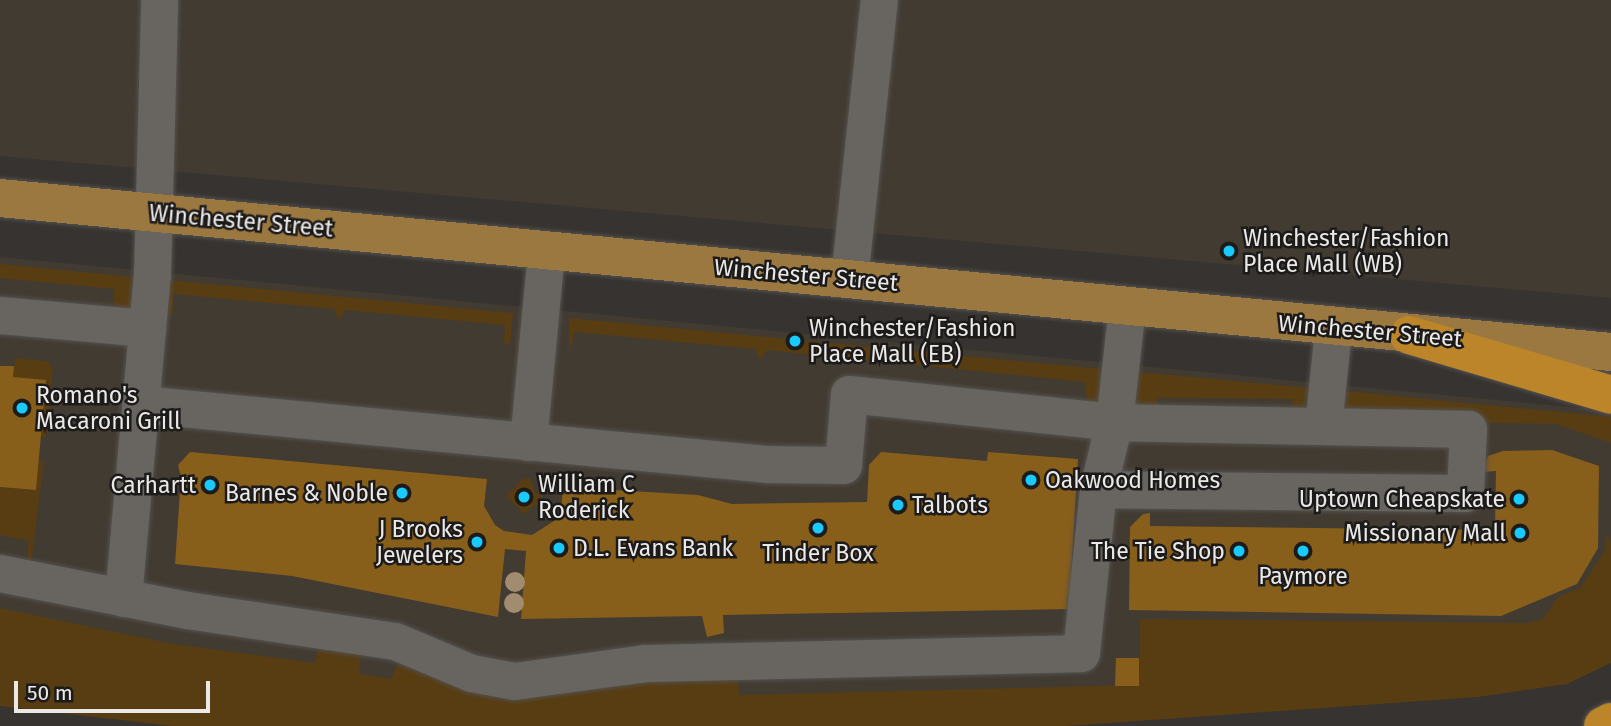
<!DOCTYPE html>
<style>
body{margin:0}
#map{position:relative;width:1611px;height:726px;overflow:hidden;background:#363330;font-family:"Fira Sans",sans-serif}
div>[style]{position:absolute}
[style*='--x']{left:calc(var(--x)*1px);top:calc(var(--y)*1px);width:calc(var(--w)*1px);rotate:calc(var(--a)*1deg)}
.built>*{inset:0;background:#423b32}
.green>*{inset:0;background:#583d12}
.building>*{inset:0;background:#885e1b}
.roads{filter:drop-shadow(0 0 2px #53514e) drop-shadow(0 0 2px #53514e)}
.minor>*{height:37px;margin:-18.5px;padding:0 18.5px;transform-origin:18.5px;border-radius:18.5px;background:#686561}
.major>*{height:38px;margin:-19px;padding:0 19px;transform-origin:19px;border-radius:19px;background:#9b783f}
.highway>*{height:38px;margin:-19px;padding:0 19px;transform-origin:19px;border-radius:19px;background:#bd8529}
.trees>*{width:20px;height:20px;margin:-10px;border-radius:50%;background:#a28c6f}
.dots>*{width:19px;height:19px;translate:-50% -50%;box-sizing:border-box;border:4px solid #1d1b1a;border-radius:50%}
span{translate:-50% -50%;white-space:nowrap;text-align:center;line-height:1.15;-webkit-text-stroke:5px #1d1b1a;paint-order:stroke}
.street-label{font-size:23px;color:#ebe9e7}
.poi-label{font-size:23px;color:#ebe9e7}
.left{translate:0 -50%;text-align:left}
.right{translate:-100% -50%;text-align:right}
.scale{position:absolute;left:14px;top:681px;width:196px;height:32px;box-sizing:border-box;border:4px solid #ebe9e7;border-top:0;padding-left:9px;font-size:21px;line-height:24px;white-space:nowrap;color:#ebe9e7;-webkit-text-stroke:5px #1d1b1a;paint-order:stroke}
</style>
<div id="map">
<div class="built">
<div style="clip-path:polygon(0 0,1611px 0,1611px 298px,0 156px)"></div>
<div style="clip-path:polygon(0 257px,1611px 411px,1611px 589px,1578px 620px,1107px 694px,510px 703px,0 628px)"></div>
</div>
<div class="green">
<div style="clip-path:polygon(0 264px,133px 277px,131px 309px,113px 308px,114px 289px,0 278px)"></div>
<div style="clip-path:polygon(167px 280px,513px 313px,510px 345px,504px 343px,505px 325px,345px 310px,339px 320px,334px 309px,174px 294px,172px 315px,167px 316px)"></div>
<div style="clip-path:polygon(569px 318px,1101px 369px,1099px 397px,1097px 402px,1087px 402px,1085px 382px,767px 350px,760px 360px,755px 349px,575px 332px,569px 353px)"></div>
<div style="clip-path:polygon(15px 358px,47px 361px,53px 368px,46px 437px,41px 436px,46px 381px,13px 377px)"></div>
<div style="clip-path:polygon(1138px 372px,1309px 388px,1302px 412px,1293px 412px,1292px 399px,1158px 398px,1158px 407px,1136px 407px)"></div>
<div style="clip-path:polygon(1344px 391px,1611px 417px,1611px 443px,1556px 424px,1487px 423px,1481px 416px,1367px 416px,1345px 408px)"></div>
<div style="clip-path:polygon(39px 461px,44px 461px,31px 563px,26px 560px,29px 541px,0 535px,0 487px,36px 490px)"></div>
<div style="clip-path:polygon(524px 478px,530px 479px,536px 494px,542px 493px,542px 500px,524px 514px,506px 496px)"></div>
<div style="clip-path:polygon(1606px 534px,1611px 544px,1611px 663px,1567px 684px,1478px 697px,1066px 726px,173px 726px,0 706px,0 608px,173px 644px,315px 663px,318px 645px,361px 653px,359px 674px,391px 679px,397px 665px,528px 696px,647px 680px,738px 676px,739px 695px,1139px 685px,1140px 619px,1528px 623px,1543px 619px,1558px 597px,1580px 588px,1605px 551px)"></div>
</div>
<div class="building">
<div style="clip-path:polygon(0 366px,14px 366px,13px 377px,46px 380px,36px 490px,0 487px)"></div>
<div style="clip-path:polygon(1552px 450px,1599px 466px,1598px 548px,1577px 584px,1501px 616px,1129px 610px,1130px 527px,1143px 514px,1150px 513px,1150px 526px,1495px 530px,1496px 471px,1482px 472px,1488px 456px,1503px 451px)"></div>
<div style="clip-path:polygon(190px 452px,487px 479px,484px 506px,495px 525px,504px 531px,532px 535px,554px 521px,561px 511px,563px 487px,698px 495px,732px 504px,867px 502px,869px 465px,881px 452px,987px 461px,988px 452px,1078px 459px,1069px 609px,723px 615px,724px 633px,707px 637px,702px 616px,521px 619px,526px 551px,505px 549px,498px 617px,292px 576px,175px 564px,181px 477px,178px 465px)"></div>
<div style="clip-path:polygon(1116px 658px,1139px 658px,1139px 686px,1115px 686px)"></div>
</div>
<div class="roads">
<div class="minor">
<div style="--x:849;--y:279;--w:281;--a:-83.9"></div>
<div style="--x:0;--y:315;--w:148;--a:5.1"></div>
<div style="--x:140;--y:404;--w:629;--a:5.47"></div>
<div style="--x:766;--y:464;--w:77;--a:0.7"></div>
<div style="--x:843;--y:465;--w:71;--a:-85.2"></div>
<div style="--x:849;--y:394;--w:266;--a:6"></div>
<div style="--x:1114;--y:422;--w:354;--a:1.1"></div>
<div style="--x:1468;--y:429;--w:64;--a:92.7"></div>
<div style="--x:1465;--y:493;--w:367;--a:-179.4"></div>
<div style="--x:1323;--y:426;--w:98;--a:-84.1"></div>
<div style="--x:528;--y:442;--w:192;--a:-84.6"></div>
<div style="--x:0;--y:573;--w:191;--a:11.2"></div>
<div style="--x:187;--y:610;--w:210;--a:8.5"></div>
<div style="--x:395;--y:641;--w:82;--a:22.8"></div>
<div style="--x:471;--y:673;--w:44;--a:10.5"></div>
<div style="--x:514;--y:681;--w:132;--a:-7.8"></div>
<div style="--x:645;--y:663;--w:436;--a:-1.3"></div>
<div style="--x:1081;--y:653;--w:165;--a:-84.1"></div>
<div style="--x:1098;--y:489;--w:69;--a:-76.6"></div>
<div style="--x:1114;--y:422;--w:117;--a:-83.6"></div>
<div style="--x:123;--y:598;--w:324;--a:-84.9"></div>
<div style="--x:152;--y:275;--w:275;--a:-88.5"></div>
</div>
<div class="major">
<div style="--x:0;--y:198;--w:1618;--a:5.46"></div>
</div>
<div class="highway">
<div style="--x:1409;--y:335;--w:211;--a:16.5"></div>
<div style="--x:1603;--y:726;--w:9;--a:-27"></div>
</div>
</div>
<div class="trees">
<div style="left:515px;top:582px"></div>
<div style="left:514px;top:603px"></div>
</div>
<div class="dots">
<div style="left:1229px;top:251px;background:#19cafc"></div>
<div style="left:795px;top:341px;background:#19cafc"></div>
<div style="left:22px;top:408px;background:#19cafc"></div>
<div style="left:1031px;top:480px;background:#19cafc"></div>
<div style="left:210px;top:485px;background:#19cafc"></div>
<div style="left:402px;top:493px;background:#19cafc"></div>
<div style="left:524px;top:497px;background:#19cafc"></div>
<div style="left:1519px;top:499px;background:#19cafc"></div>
<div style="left:898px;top:505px;background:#19cafc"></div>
<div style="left:818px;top:528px;background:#19cafc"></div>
<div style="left:1520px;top:533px;background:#19cafc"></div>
<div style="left:477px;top:542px;background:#19cafc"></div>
<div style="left:559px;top:548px;background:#19cafc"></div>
<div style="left:1239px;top:551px;background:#19cafc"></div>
<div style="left:1303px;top:551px;background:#19cafc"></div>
</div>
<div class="street-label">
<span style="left:241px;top:221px;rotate:5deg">Winchester Street</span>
<span style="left:806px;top:275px;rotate:5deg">Winchester Street</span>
<span style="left:1370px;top:331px;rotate:5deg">Winchester Street</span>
</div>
<div class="poi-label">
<span class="left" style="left:1243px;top:251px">Winchester/Fashion<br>Place Mall (WB)</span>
<span class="left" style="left:809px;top:341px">Winchester/Fashion<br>Place Mall (EB)</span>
<span class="left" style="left:36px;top:408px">Romano's<br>Macaroni Grill</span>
<span class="left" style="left:1045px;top:480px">Oakwood Homes</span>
<span class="left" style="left:538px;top:497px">William C<br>Roderick</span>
<span class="right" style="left:196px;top:485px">Carhartt</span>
<span class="right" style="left:388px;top:493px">Barnes &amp; Noble</span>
<span class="right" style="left:1505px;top:499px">Uptown Cheapskate</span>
<span class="left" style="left:912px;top:505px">Talbots</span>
<span class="right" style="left:463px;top:542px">J Brooks<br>Jewelers</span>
<span class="right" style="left:1506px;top:533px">Missionary Mall</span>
<span class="left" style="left:573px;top:548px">D.L. Evans Bank</span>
<span class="right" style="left:1225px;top:551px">The Tie Shop</span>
<span style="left:818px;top:553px">Tinder Box</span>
<span style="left:1303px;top:576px">Paymore</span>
</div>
<div class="scale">50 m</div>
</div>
